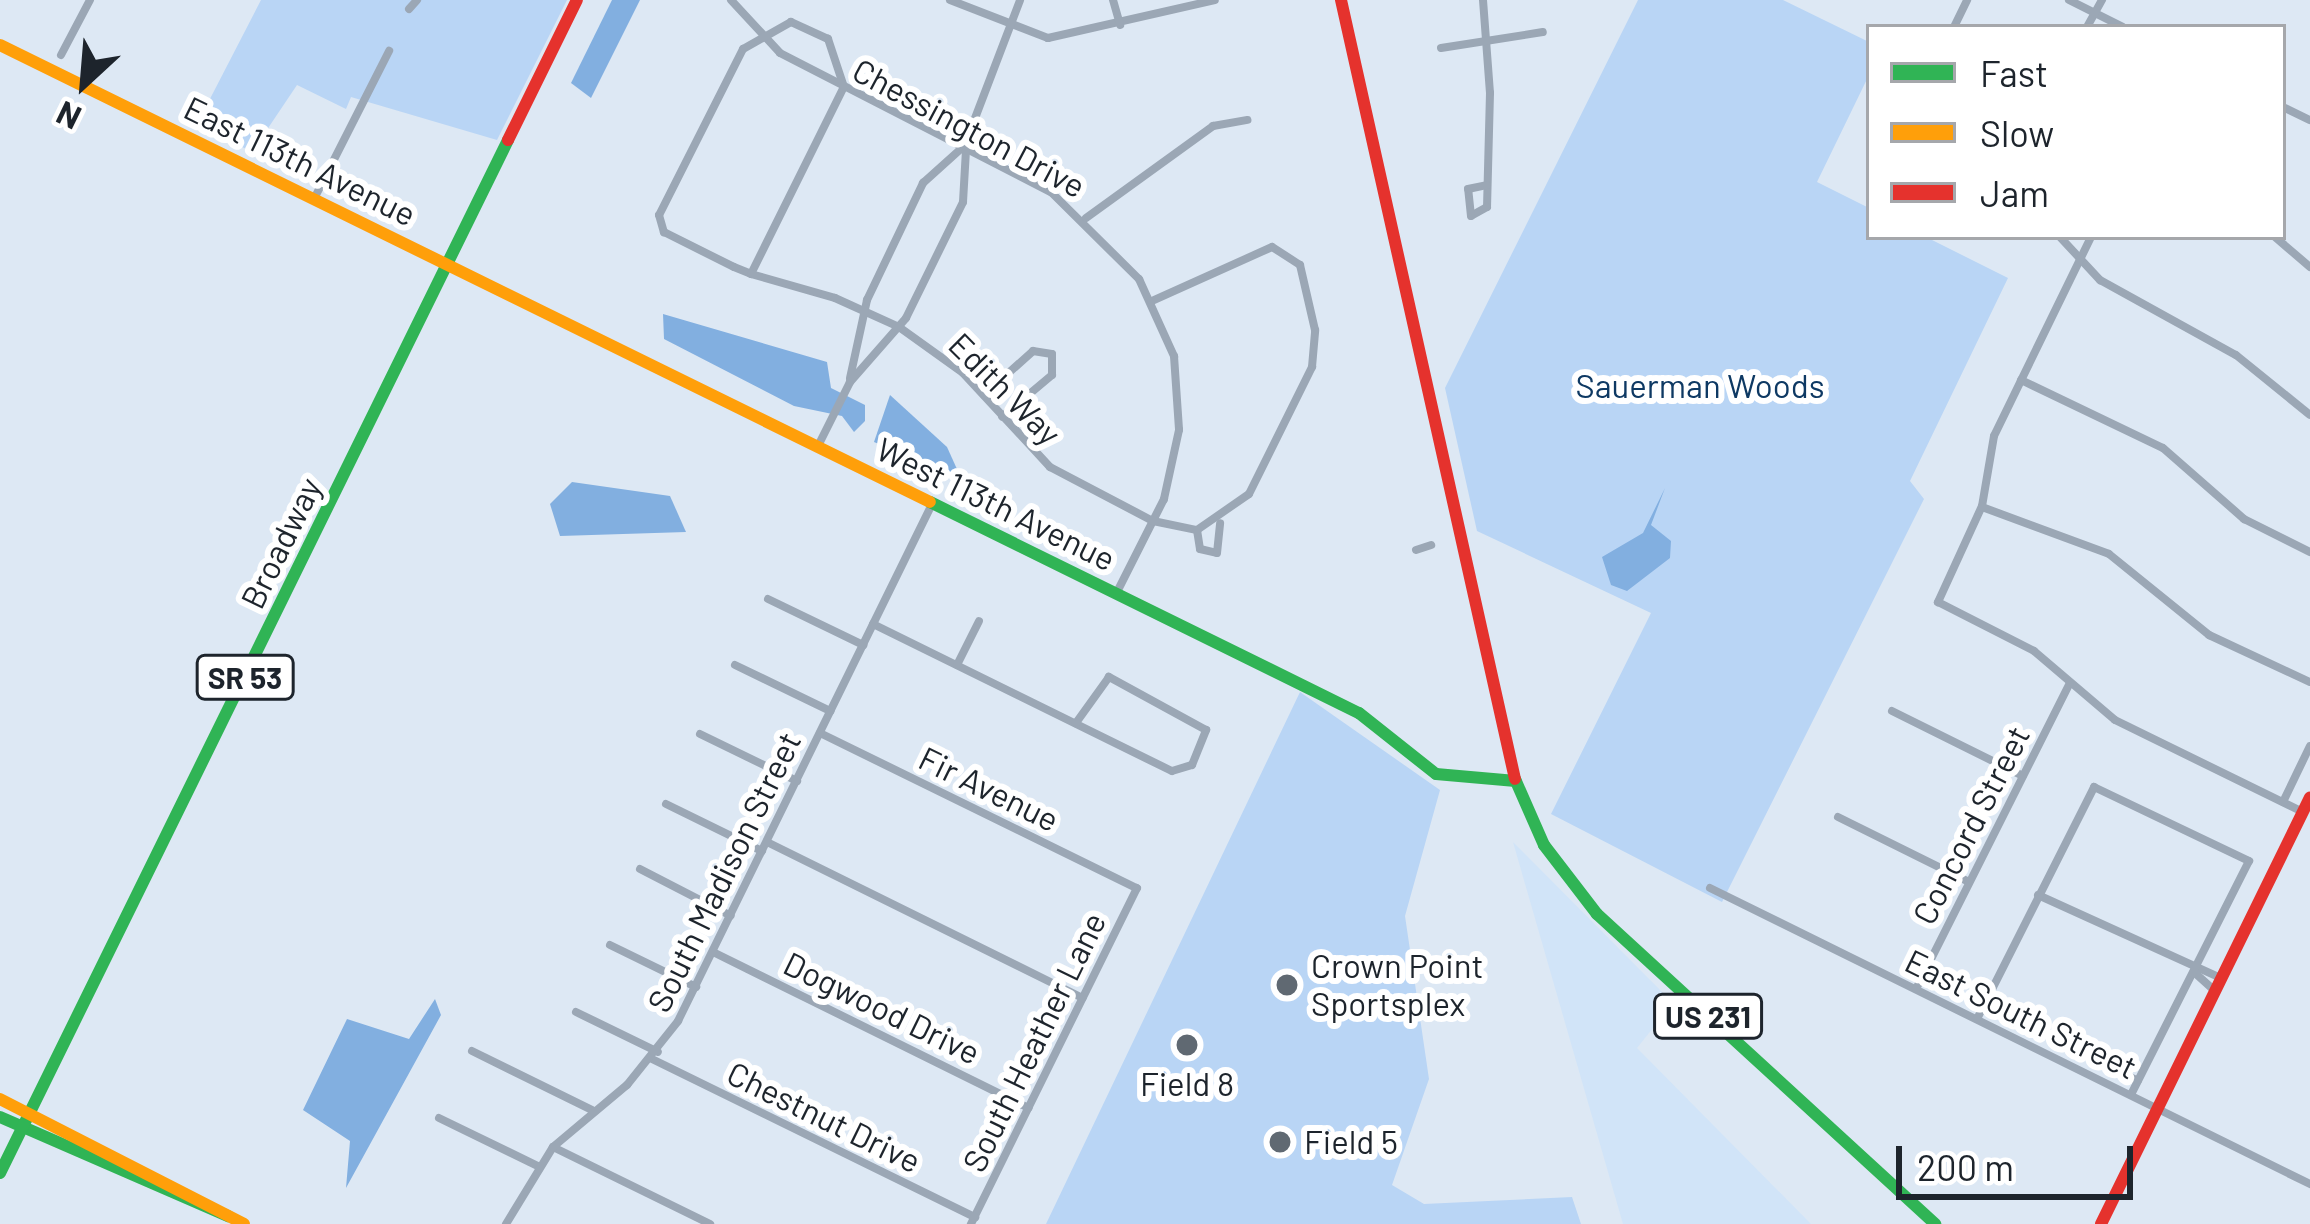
<!DOCTYPE html>
<style>
body{margin:0}
#map{position:relative;width:2310px;height:1224px;overflow:hidden;background:#dde8f4;font-family:Barlow,sans-serif}
div>[style]{position:absolute}
[style*='--x']{left:calc(var(--x)*1px);top:calc(var(--y)*1px);width:calc(var(--w)*1px);rotate:calc(var(--a)*1deg)}
.built>*{inset:0;background:#d1e4f8}
.green>*{inset:0;background:#b9d5f5}
.water>*{inset:0;background:#82afe0}
.street>*{height:8px;margin:-4px;padding:0 4px;transform-origin:4px;border-radius:4px;background:#9ba7b5}
.fast>*{height:12px;margin:-6px;padding:0 6px;transform-origin:6px;border-radius:6px;background:#30b455}
.slow>*{height:12px;margin:-6px;padding:0 6px;transform-origin:6px;border-radius:6px;background:#ff9f0a}
.jam>*{height:12px;margin:-6px;padding:0 6px;transform-origin:6px;border-radius:6px;background:#e5322d}
.dots>*{width:33px;height:33px;translate:-50% -50%;box-sizing:border-box;border:6px solid #fff;border-radius:50%}
span{translate:-50% -50%;white-space:nowrap;text-align:center;line-height:1.15;-webkit-text-stroke:12px #fff;paint-order:stroke}
.shield-label span{padding:3px 9px;background:#fff;border:3px solid;border-radius:9px;-webkit-text-stroke-width:0}
.shield-label{font-size:30px;color:#1d242c;font-weight:700}
.street-label{font-size:33px;color:#1d242c}
.park-label{font-size:33px;color:#0e3963}
.poi-label{font-size:33px;color:#1d242c}
.left{translate:0 -50%;text-align:left}
.legend{position:absolute;left:1866px;top:24px;width:420px;height:216px;box-sizing:border-box;background:#fff;border:3px solid #a5a7ab;margin:0;padding:15px 21px;list-style:none;font-size:36px;color:#1d242c}
.legend li{display:flex;align-items:center;gap:24px;height:60px}
.legend b{width:60px;border:3px solid #a5a7ab}
.north{position:absolute;left:24px;top:24px;width:120px;height:120px;-webkit-text-stroke:9px #fff;paint-order:stroke;rotate:206deg;font-size:33px;font-weight:700;line-height:48px;text-align:center;color:#1d242c}
.north::after{content:'';display:block;margin:auto;width:42px;height:54px;background:#1d242c;clip-path:polygon(50% 0,100% 100%,50% 72%,0 100%)}
.scale{position:absolute;left:1896px;top:1146px;width:237px;height:54px;box-sizing:border-box;border:6px solid #1d242c;border-top:0;padding-left:15px;font-size:36px;line-height:42px;white-space:nowrap;color:#1d242c;-webkit-text-stroke:9px #fff;paint-order:stroke}
</style>
<div id="map">
<div class="built">
<i style="clip-path:polygon(1513px 842px,1673px 1003px,1637px 1048px,1811px 1224px,1623px 1224px)"></i>
</div>
<div class="green">
<i style="clip-path:polygon(261px 0,567px 0,497px 140px,351px 97px,346px 109px,297px 85px,252px 152px,197px 124px)"></i>
<i style="clip-path:polygon(1638px 0,1783px 0,1869px 42px,1869px 75px,1817px 182px,1869px 208px,1869px 237px,1926px 237px,2008px 278px,1910px 481px,1924px 499px,1722px 902px,1551px 814px,1651px 613px,1477px 531px,1445px 388px)"></i>
<i style="clip-path:polygon(1300px 692px,1440px 790px,1405px 916px,1429px 1079px,1392px 1185px,1424px 1204px,1572px 1197px,1581px 1224px,1046px 1224px)"></i>
</div>
<div class="water">
<i style="clip-path:polygon(612px 0,640px 0,591px 98px,571px 83px)"></i>
<i style="clip-path:polygon(663px 314px,827px 362px,831px 388px,865px 405px,865px 421px,854px 432px,842px 416px,794px 406px,664px 339px)"></i>
<i style="clip-path:polygon(890px 395px,947px 447px,961px 478px,874px 442px)"></i>
<i style="clip-path:polygon(572px 482px,670px 496px,686px 532px,560px 536px,550px 504px)"></i>
<i style="clip-path:polygon(1665px 488px,1651px 525px,1671px 541px,1670px 558px,1627px 591px,1611px 585px,1602px 557px,1643px 533px)"></i>
<i style="clip-path:polygon(435px 999px,441px 1015px,346px 1188px,350px 1141px,303px 1110px,347px 1019px,409px 1039px)"></i>
</div>
<div class="street">
<i style="--x:731;--y:0;--w:72;--a:47.2"></i>
<i style="--x:780;--y:53;--w:305;--a:27.2"></i>
<i style="--x:1051;--y:192;--w:124;--a:44.7"></i>
<i style="--x:1139;--y:279;--w:85;--a:65.6"></i>
<i style="--x:1174;--y:356;--w:74;--a:86.1"></i>
<i style="--x:1179;--y:430;--w:71;--a:102.3"></i>
<i style="--x:1164;--y:499;--w:106;--a:116.8"></i>
<i style="--x:950;--y:0;--w:105;--a:21.2"></i>
<i style="--x:1048;--y:38;--w:171;--a:-12.8"></i>
<i style="--x:1113;--y:0;--w:26;--a:74"></i>
<i style="--x:1483;--y:0;--w:93;--a:85.7"></i>
<i style="--x:1490;--y:93;--w:114;--a:91.5"></i>
<i style="--x:1487;--y:207;--w:18;--a:151"></i>
<i style="--x:1471;--y:216;--w:27;--a:-96"></i>
<i style="--x:1468;--y:189;--w:19;--a:-12"></i>
<i style="--x:2069;--y:0;--w:60;--a:26.6"></i>
<i style="--x:409;--y:9;--w:12;--a:-48"></i>
<i style="--x:1954;--y:27;--w:30;--a:-64"></i>
<i style="--x:2087;--y:27;--w:31;--a:-61"></i>
<i style="--x:1441;--y:48;--w:103;--a:-8.9"></i>
<i style="--x:61;--y:55;--w:62;--a:-62.2"></i>
<i style="--x:2283;--y:107;--w:30;--a:26"></i>
<i style="--x:964;--y:147;--w:157;--a:-69.1"></i>
<i style="--x:315;--y:197;--w:164;--a:-63.1"></i>
<i style="--x:1086;--y:218;--w:157;--a:-35.9"></i>
<i style="--x:1213;--y:126;--w:35;--a:-10"></i>
<i style="--x:2060;--y:237;--w:59;--a:47.1"></i>
<i style="--x:2100;--y:280;--w:155;--a:28.9"></i>
<i style="--x:2236;--y:355;--w:95;--a:39"></i>
<i style="--x:2091;--y:237;--w:221;--a:116"></i>
<i style="--x:1994;--y:436;--w:71;--a:99.7"></i>
<i style="--x:1982;--y:506;--w:106;--a:114.6"></i>
<i style="--x:1938;--y:602;--w:108;--a:27"></i>
<i style="--x:2034;--y:651;--w:106;--a:40.4"></i>
<i style="--x:2115;--y:720;--w:209;--a:26.1"></i>
<i style="--x:2275;--y:237;--w:46;--a:40.6"></i>
<i style="--x:751;--y:274;--w:209;--a:-63.6"></i>
<i style="--x:844;--y:87;--w:51;--a:-108.4"></i>
<i style="--x:828;--y:39;--w:41;--a:-155.3"></i>
<i style="--x:791;--y:22;--w:55;--a:150.6"></i>
<i style="--x:743;--y:49;--w:186;--a:116.8"></i>
<i style="--x:659;--y:215;--w:18;--a:74"></i>
<i style="--x:664;--y:232;--w:78;--a:26.6"></i>
<i style="--x:734;--y:267;--w:18;--a:22"></i>
<i style="--x:751;--y:274;--w:87;--a:15.9"></i>
<i style="--x:835;--y:298;--w:70;--a:24.4"></i>
<i style="--x:899;--y:327;--w:79;--a:35.7"></i>
<i style="--x:963;--y:373;--w:128;--a:47.2"></i>
<i style="--x:1050;--y:467;--w:116;--a:27.7"></i>
<i style="--x:1153;--y:521;--w:45;--a:11.6"></i>
<i style="--x:1197;--y:530;--w:63;--a:-34.7"></i>
<i style="--x:1249;--y:494;--w:142;--a:-63.6"></i>
<i style="--x:1312;--y:367;--w:37;--a:-85"></i>
<i style="--x:1315;--y:330;--w:67;--a:-103"></i>
<i style="--x:1300;--y:265;--w:33;--a:-147"></i>
<i style="--x:1272;--y:247;--w:132;--a:155.8"></i>
<i style="--x:850;--y:378;--w:80;--a:-77.7"></i>
<i style="--x:867;--y:300;--w:130;--a:-64.4"></i>
<i style="--x:923;--y:183;--w:54;--a:-42"></i>
<i style="--x:2021;--y:380;--w:157;--a:25.6"></i>
<i style="--x:2163;--y:448;--w:108;--a:41.2"></i>
<i style="--x:2244;--y:519;--w:74;--a:26.6"></i>
<i style="--x:984;--y:395;--w:66;--a:-41.9"></i>
<i style="--x:1033;--y:351;--w:19;--a:9"></i>
<i style="--x:1052;--y:354;--w:21;--a:90"></i>
<i style="--x:1052;--y:375;--w:65;--a:140"></i>
<i style="--x:818;--y:446;--w:72;--a:-63.4"></i>
<i style="--x:850;--y:382;--w:85;--a:-48.8"></i>
<i style="--x:906;--y:318;--w:129;--a:-63.8"></i>
<i style="--x:963;--y:202;--w:52;--a:-86.7"></i>
<i style="--x:1982;--y:507;--w:135;--a:20.3"></i>
<i style="--x:2109;--y:554;--w:129;--a:39"></i>
<i style="--x:2209;--y:635;--w:111;--a:25"></i>
<i style="--x:1197;--y:530;--w:19;--a:81"></i>
<i style="--x:1200;--y:549;--w:17;--a:13"></i>
<i style="--x:1217;--y:553;--w:30;--a:-84"></i>
<i style="--x:1416;--y:550;--w:16;--a:-18"></i>
<i style="--x:768;--y:599;--w:106;--a:25.8"></i>
<i style="--x:873;--y:624;--w:333;--a:26.2"></i>
<i style="--x:1172;--y:771;--w:21;--a:-17"></i>
<i style="--x:1192;--y:765;--w:38;--a:-68"></i>
<i style="--x:1206;--y:730;--w:111;--a:-151.3"></i>
<i style="--x:1109;--y:677;--w:57;--a:125.7"></i>
<i style="--x:735;--y:665;--w:106;--a:25.8"></i>
<i style="--x:957;--y:665;--w:49;--a:-63.4"></i>
<i style="--x:1892;--y:711;--w:146;--a:26.4"></i>
<i style="--x:820;--y:733;--w:353;--a:26.1"></i>
<i style="--x:1137;--y:888;--w:375;--a:116.3"></i>
<i style="--x:700;--y:734;--w:108;--a:25.9"></i>
<i style="--x:2283;--y:802;--w:62;--a:-64.3"></i>
<i style="--x:666;--y:804;--w:107;--a:26.1"></i>
<i style="--x:1838;--y:817;--w:146;--a:26.4"></i>
<i style="--x:767;--y:842;--w:352;--a:26.3"></i>
<i style="--x:640;--y:869;--w:102;--a:27.3"></i>
<i style="--x:1710;--y:888;--w:669;--a:26.26"></i>
<i style="--x:2038;--y:895;--w:201;--a:24.4"></i>
<i style="--x:610;--y:945;--w:96;--a:26"></i>
<i style="--x:713;--y:952;--w:352;--a:26.3"></i>
<i style="--x:2195;--y:973;--w:28;--a:42"></i>
<i style="--x:1916;--y:989;--w:343;--a:-63.3"></i>
<i style="--x:1985;--y:1004;--w:171;--a:26.7"></i>
<i style="--x:576;--y:1012;--w:91;--a:26"></i>
<i style="--x:1977;--y:1019;--w:260;--a:-63.2"></i>
<i style="--x:2094;--y:787;--w:172;--a:25.5"></i>
<i style="--x:2249;--y:861;--w:262;--a:116.8"></i>
<i style="--x:472;--y:1051;--w:134;--a:26.2"></i>
<i style="--x:652;--y:1059;--w:360;--a:26.1"></i>
<i style="--x:439;--y:1118;--w:110;--a:25.9"></i>
<i style="--x:553;--y:1147;--w:175;--a:26.1"></i>
<i style="--x:506;--y:1224;--w:90;--a:-58.6"></i>
<i style="--x:553;--y:1147;--w:97;--a:-40"></i>
<i style="--x:627;--y:1085;--w:82;--a:-51.4"></i>
<i style="--x:678;--y:1021;--w:578;--a:-63.83"></i>
</div>
<div class="fast">
<i style="--x:930;--y:502;--w:478;--a:26.2"></i>
<i style="--x:1359;--y:713;--w:98;--a:38.4"></i>
<i style="--x:1436;--y:774;--w:80;--a:5"></i>
<i style="--x:1515;--y:779;--w:72;--a:66.3"></i>
<i style="--x:1544;--y:845;--w:87;--a:52.5"></i>
<i style="--x:1597;--y:914;--w:459;--a:42.5"></i>
<i style="--x:0;--y:1117;--w:249;--a:23.5"></i>
<i style="--x:0;--y:1173;--w:1151;--a:-63.81"></i>
</div>
<div class="slow">
<i style="--x:0;--y:45;--w:1036;--a:26.17"></i>
<i style="--x:0;--y:1099;--w:274;--a:27.1"></i>
</div>
<div class="jam">
<i style="--x:1341;--y:0;--w:798;--a:77.41"></i>
<i style="--x:508;--y:140;--w:156;--a:-63.8"></i>
<i style="--x:2101;--y:1224;--w:475;--a:-63.9"></i>
</div>
<div class="dots">
<i style="left:1287px;top:985px;background:#606972"></i>
<i style="left:1187px;top:1045px;background:#606972"></i>
<i style="left:1280px;top:1142px;background:#606972"></i>
</div>
<div class="shield-label">
<span style="left:245px;top:677px">SR 53</span>
<span style="left:1708px;top:1016px">US 231</span>
</div>
<div class="street-label">
<span style="left:969px;top:128px;rotate:28deg">Chessington Drive</span>
<span style="left:300px;top:161px;rotate:26deg">East 113th Avenue</span>
<span style="left:1005px;top:389px;rotate:45deg">Edith Way</span>
<span style="left:996px;top:504px;rotate:26deg">West 113th Avenue</span>
<span style="left:281px;top:543px;rotate:-64deg">Broadway</span>
<span style="left:989px;top:789px;rotate:26deg">Fir Avenue</span>
<span style="left:1971px;top:825px;rotate:-63deg">Concord Street</span>
<span style="left:724px;top:872px;rotate:-64deg">South Madison Street</span>
<span style="left:882px;top:1008px;rotate:26deg">Dogwood Drive</span>
<span style="left:2021px;top:1014px;rotate:26deg">East South Street</span>
<span style="left:1034px;top:1042px;rotate:-64deg">South Heather Lane</span>
<span style="left:824px;top:1117px;rotate:26deg">Chestnut Drive</span>
</div>
<div class="park-label">
<span style="left:1700px;top:386px">Sauerman Woods</span>
</div>
<div class="poi-label">
<span class="left" style="left:1311px;top:985px">Crown Point<br>Sportsplex</span>
<span style="left:1187px;top:1084px">Field 8</span>
<span class="left" style="left:1304px;top:1142px">Field 5</span>
</div>
<ul class="legend">
<li><b style="height:15px;background:#30b455"></b>Fast</li>
<li><b style="height:15px;background:#ff9f0a"></b>Slow</li>
<li><b style="height:15px;background:#e5322d"></b>Jam</li>
</ul>
<div class="north">N</div>
<div class="scale">200 m</div>
</div>
